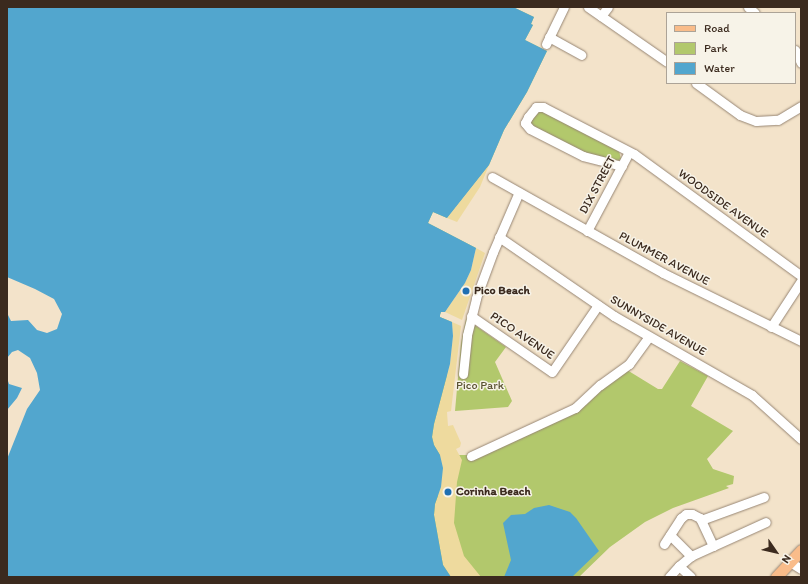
<!DOCTYPE html>
<style>
body{margin:0}
#map{position:relative;width:808px;height:584px;overflow:hidden;background:#f3e3ca;font-family:Itim,sans-serif}
div>[style]{position:absolute}
[style*='--x']{left:calc(var(--x)*1px);top:calc(var(--y)*1px);width:calc(var(--w)*1px);rotate:calc(var(--a)*1deg)}
.green>*{inset:0;background:#b2c86c}
.sand>*{inset:0;background:#eeda9e}
.water>*{inset:0;background:#52a6ce}
.roads{filter:drop-shadow(0 0 1px #978674) drop-shadow(0 0 1px #978674)}
.minor>*{height:9px;margin:-4.5px;padding:0 4.5px;transform-origin:4.5px;border-radius:4.5px;background:#fff}
.major>*{height:11px;margin:-5.5px;padding:0 5.5px;transform-origin:5.5px;border-radius:5.5px;background:#f9bc8a}
.dots>*{width:11px;height:11px;translate:-50% -50%;box-sizing:border-box;border:2px solid #f7f3e8;border-radius:50%}
span{translate:-50% -50%;white-space:nowrap;text-align:center;line-height:1.15;-webkit-text-stroke:3px #f7f3e8;paint-order:stroke}
.street-label{font-size:12px;color:#3b2a1e}
.poi-label{font-size:12px;color:#3b2a1e;font-weight:700}
.left{translate:0 -50%;text-align:left}
.park-label{font-size:12px;color:#595232}
.frame{position:absolute;inset:0;border:8px solid #3b2a1e;pointer-events:none}
.legend{position:absolute;left:666px;top:12px;width:130px;height:72px;box-sizing:border-box;background:#f7f3e8;border:1px solid #aca397;margin:0;padding:5px 7px;list-style:none;font-size:12px;color:#3b2a1e}
.legend li{display:flex;align-items:center;gap:8px;height:20px}
.legend b{width:20px;border:1px solid #aca397}
.north{position:absolute;left:756px;top:532px;width:40px;height:40px;-webkit-text-stroke:3px #f7f3e8;paint-order:stroke;rotate:124deg;font-size:11px;font-weight:700;line-height:16px;text-align:center;color:#3b2a1e}
.north::after{content:'';display:block;margin:auto;width:14px;height:18px;background:#3b2a1e;clip-path:polygon(50% 0,100% 100%,50% 72%,0 100%)}
</style>
<div id="map">
<div class="green">
<i style="clip-path:polygon(513px 7px,534px 17px,531px 24px,533px 25px,525px 40px,547px 51px,527px 92px,504px 130px,489px 165px,447px 218px,433px 212px,428px 223px,476px 248px,445px 312px,441px 312px,440px 315px,440px 317px,452px 322px,440px 455px,467px 455px,535px 430px,627px 370px,658px 389px,662px 389px,680px 361px,708px 376px,691px 406px,733px 431px,707px 459px,713px 469px,734px 476px,733px 484px,726px 486px,729px 488px,673px 508px,645px 522px,610px 547px,579px 577px,414px 577px,423px 160px)"></i>
<i style="clip-path:polygon(542px 111px,619px 151px,621px 159px,617px 161px,592px 156px,531px 126px,530px 121px,536px 112px)"></i>
<i style="clip-path:polygon(466px 319px,506px 347px,495px 362px,512px 401px,508px 407px,455px 411px,461px 343px)"></i>
</div>
<div class="sand">
<i style="clip-path:polygon(489px 165px,480px 187px,457px 222px,447px 218px)"></i>
<i style="clip-path:polygon(476px 248px,485px 253px,462px 320px,460px 319px,445px 312px,465px 283px,471px 270px)"></i>
<i style="clip-path:polygon(452px 322px,461px 326px,451px 411px,447px 412px,448px 426px,453px 425px,461px 443px,460px 447px,456px 449px,462px 460px,457px 482px,454px 523px,464px 556px,481px 577px,451px 577px,443px 565px,434px 515px,435px 504px,438px 496px,440px 455px,434px 445px,432px 437px,434px 424px,450px 364px,453px 336px)"></i>
</div>
<div class="water">
<i style="clip-path:polygon(7px 7px,513px 7px,534px 17px,531px 24px,533px 25px,525px 40px,547px 51px,527px 92px,504px 130px,489px 165px,447px 218px,433px 212px,428px 223px,476px 248px,471px 270px,465px 283px,445px 312px,441px 312px,440px 315px,440px 317px,452px 322px,453px 336px,450px 364px,434px 424px,432px 437px,434px 445px,440px 455px,443px 468px,441px 487px,435px 504px,434px 515px,443px 565px,451px 577px,7px 577px,7px 459px,27px 409px,40px 390px,37px 373px,30px 358px,18px 350px,12px 352px,7px 358px,7px 313px,11px 321px,28px 320px,37px 330px,47px 333px,57px 329px,62px 314px,54px 299px,35px 289px,7px 277px)"></i>
<i style="clip-path:polygon(7px 378px,9px 384px,22px 388px,17px 398px,7px 410px)"></i>
<i style="clip-path:polygon(549px 505px,570px 512px,576px 518px,599px 551px,572px 577px,504px 577px,511px 560px,503px 523px,511px 515px,525px 514px,534px 508px)"></i>
</div>
<div class="roads">
<div class="minor">
<i style="--x:588;--y:7;--w:96;--a:34.8"></i>
<i style="--x:748;--y:7;--w:9;--a:41"></i>
<i style="--x:601;--y:16;--w:11;--a:-52"></i>
<i style="--x:549;--y:37;--w:37;--a:29"></i>
<i style="--x:546;--y:44;--w:41;--a:-64.1"></i>
<i style="--x:795;--y:50;--w:14;--a:65"></i>
<i style="--x:696;--y:83;--w:54;--a:36"></i>
<i style="--x:740;--y:115;--w:17;--a:21"></i>
<i style="--x:756;--y:121;--w:22;--a:-3"></i>
<i style="--x:778;--y:120;--w:27;--a:-31"></i>
<i style="--x:622;--y:166;--w:40;--a:-165.6"></i>
<i style="--x:583;--y:156;--w:59;--a:-153"></i>
<i style="--x:530;--y:129;--w:8;--a:-130"></i>
<i style="--x:525;--y:123;--w:7;--a:-63"></i>
<i style="--x:528;--y:117;--w:13;--a:-51"></i>
<i style="--x:536;--y:107;--w:7;--a:0"></i>
<i style="--x:543;--y:107;--w:102;--a:27.3"></i>
<i style="--x:634;--y:154;--w:207;--a:36.1"></i>
<i style="--x:492;--y:177;--w:196;--a:29.3"></i>
<i style="--x:663;--y:273;--w:154;--a:26.2"></i>
<i style="--x:587;--y:231;--w:89;--a:-62"></i>
<i style="--x:499;--y:237;--w:140;--a:34.5"></i>
<i style="--x:614;--y:316;--w:159;--a:29.8"></i>
<i style="--x:752;--y:395;--w:66;--a:41.9"></i>
<i style="--x:471;--y:316;--w:98;--a:34.7"></i>
<i style="--x:552;--y:372;--w:81;--a:-55.5"></i>
<i style="--x:771;--y:327;--w:55;--a:-56.9"></i>
<i style="--x:463;--y:374;--w:39;--a:-84"></i>
<i style="--x:467;--y:335;--w:38;--a:-76"></i>
<i style="--x:476;--y:298;--w:49;--a:-69.7"></i>
<i style="--x:493;--y:252;--w:65;--a:-66.6"></i>
<i style="--x:471;--y:456;--w:115;--a:-24.8"></i>
<i style="--x:575;--y:408;--w:34;--a:-43"></i>
<i style="--x:600;--y:385;--w:36;--a:-36"></i>
<i style="--x:629;--y:364;--w:34;--a:-54"></i>
<i style="--x:701;--y:520;--w:67;--a:-20.1"></i>
<i style="--x:670;--y:535;--w:30;--a:45"></i>
<i style="--x:664;--y:544;--w:31;--a:-57"></i>
<i style="--x:681;--y:518;--w:6;--a:-39"></i>
<i style="--x:686;--y:514;--w:6;--a:0"></i>
<i style="--x:692;--y:514;--w:9;--a:27"></i>
<i style="--x:700;--y:518;--w:31;--a:65"></i>
<i style="--x:790;--y:562;--w:13;--a:32"></i>
<i style="--x:679;--y:566;--w:16;--a:-40"></i>
<i style="--x:691;--y:556;--w:82;--a:-24.4"></i>
<i style="--x:669;--y:577;--w:15;--a:-48"></i>
<i style="--x:679;--y:566;--w:16;--a:43"></i>
</div>
<div class="major">
<i style="--x:776;--y:577;--w:37;--a:-47"></i>
</div>
</div>
<div class="dots">
<i style="left:466px;top:291px;background:#1f6fb2"></i>
<i style="left:448px;top:492px;background:#1f6fb2"></i>
</div>
<div class="street-label">
<span style="left:598px;top:185px;rotate:-62deg">DIX STREET</span>
<span style="left:723px;top:204px;rotate:36deg">WOODSIDE AVENUE</span>
<span style="left:664px;top:259px;rotate:28deg">PLUMMER AVENUE</span>
<span style="left:658px;top:326px;rotate:30deg">SUNNYSIDE AVENUE</span>
<span style="left:522px;top:336px;rotate:34deg">PICO AVENUE</span>
</div>
<div class="poi-label">
<span class="left" style="left:474px;top:291px">Pico Beach</span>
<span class="left" style="left:456px;top:492px">Corinha Beach</span>
</div>
<div class="park-label">
<span style="left:480px;top:386px">Pico Park</span>
</div>
<div class="frame"></div>
<ul class="legend">
<li><b style="height:5px;background:#f9bc8a"></b>Road</li>
<li><b style="height:11px;background:#b2c86c"></b>Park</li>
<li><b style="height:11px;background:#52a6ce"></b>Water</li>
</ul>
<div class="north">N</div>
</div>
